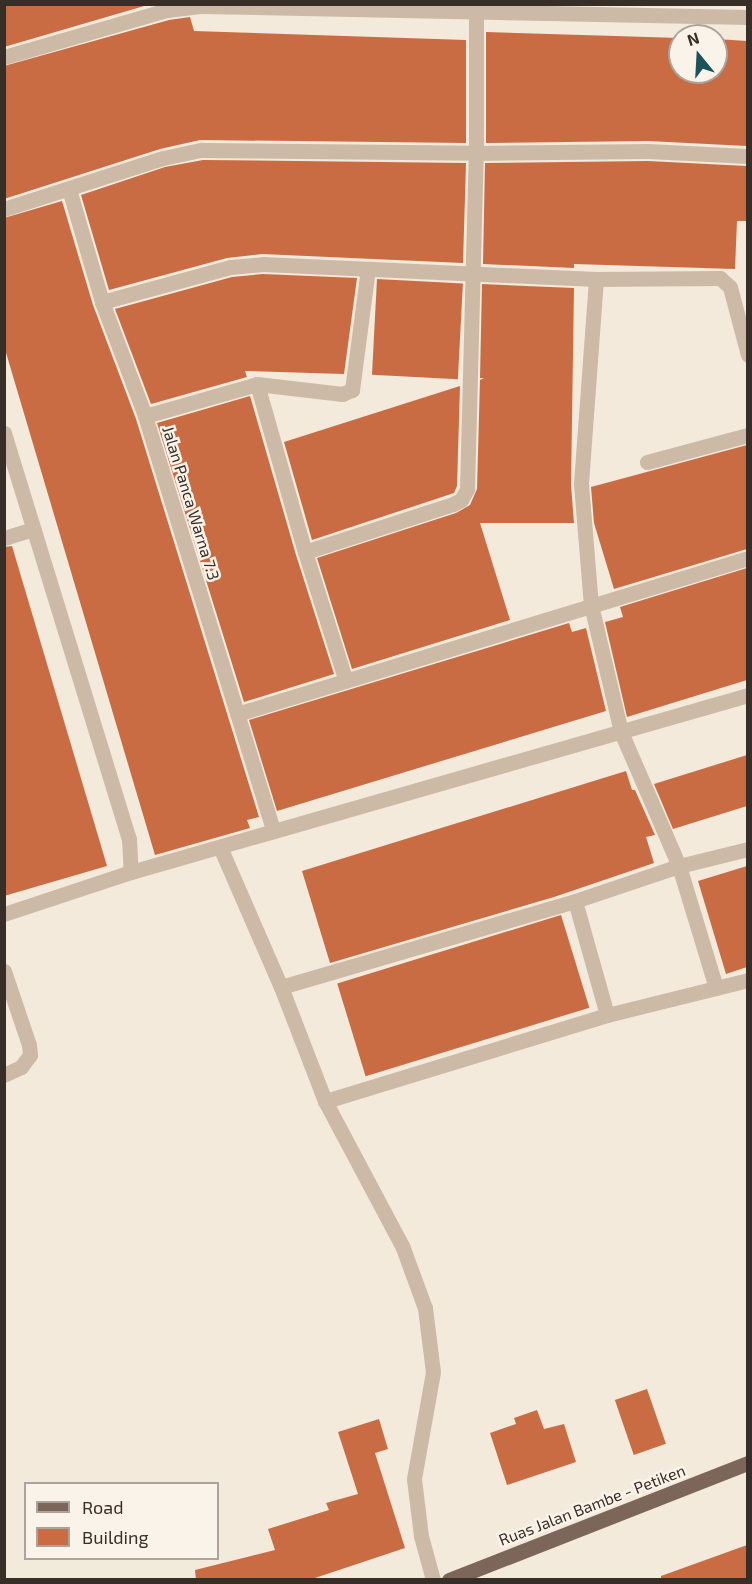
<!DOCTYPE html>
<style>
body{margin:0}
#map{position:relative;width:752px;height:1584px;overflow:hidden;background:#f3eadc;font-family:"Exo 2",sans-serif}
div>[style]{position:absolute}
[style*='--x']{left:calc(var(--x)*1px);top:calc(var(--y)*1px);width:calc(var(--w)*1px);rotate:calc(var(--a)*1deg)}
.building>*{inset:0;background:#ca6c43;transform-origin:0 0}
.minor>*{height:15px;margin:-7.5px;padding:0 7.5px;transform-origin:7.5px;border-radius:7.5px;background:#ccbaa7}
.major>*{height:15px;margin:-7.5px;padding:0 7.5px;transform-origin:7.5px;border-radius:7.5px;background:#7b6659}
span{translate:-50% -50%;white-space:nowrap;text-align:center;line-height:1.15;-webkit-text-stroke:5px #faf3e9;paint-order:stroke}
.street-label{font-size:16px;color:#382e28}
.frame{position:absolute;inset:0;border:6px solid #382e28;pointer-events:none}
.legend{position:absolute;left:24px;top:1482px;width:195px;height:78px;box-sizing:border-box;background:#faf3e9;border:2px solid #aca49c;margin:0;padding:8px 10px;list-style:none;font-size:18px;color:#382e28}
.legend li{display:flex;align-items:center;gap:12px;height:30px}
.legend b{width:30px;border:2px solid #aca49c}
.north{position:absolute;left:668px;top:24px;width:60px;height:60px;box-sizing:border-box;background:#faf3e9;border:2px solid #aca49c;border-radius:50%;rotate:342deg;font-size:16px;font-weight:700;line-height:24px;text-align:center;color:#382e28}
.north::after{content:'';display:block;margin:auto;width:21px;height:27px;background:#1c535b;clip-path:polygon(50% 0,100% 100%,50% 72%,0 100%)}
</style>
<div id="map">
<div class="building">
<i style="clip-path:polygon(4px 4px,151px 4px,4px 47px)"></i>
<i style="clip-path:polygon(190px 17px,194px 31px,466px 40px,466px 143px,200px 140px,160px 149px,4px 199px,4px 66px,169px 20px)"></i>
<i style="clip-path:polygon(486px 32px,680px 38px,680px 72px,716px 72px,716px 39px,747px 41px,747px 146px,648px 141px,486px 143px)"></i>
<i style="clip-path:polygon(203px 160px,466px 163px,463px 263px,262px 254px,227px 258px,109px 290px,81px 195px,165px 167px)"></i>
<i style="clip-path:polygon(648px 161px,747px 166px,747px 221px,737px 221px,735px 269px,574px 264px,574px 268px,483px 264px,485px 163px)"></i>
<i style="clip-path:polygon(62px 201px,93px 305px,136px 419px,259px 817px,247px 820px,250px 828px,155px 855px,4px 346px,4px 218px)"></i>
<i style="clip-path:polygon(263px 274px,357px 278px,344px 374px,245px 371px,247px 377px,151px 404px,115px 309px,232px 277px)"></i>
<i style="left:377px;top:279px;width:86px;height:96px;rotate:3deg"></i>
<i style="clip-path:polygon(482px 284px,574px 288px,571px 485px,574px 523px,480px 523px,510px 620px,352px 669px,317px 558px,456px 513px,470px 505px,477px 489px,480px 380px,484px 378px,480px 378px)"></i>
<i style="clip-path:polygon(460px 386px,457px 486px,454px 493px,312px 540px,284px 442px)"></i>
<i style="clip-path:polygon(250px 396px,296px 555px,334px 674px,244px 702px,157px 423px)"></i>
<i style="clip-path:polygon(747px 445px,747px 549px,614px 589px,594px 523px,591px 487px)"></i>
<i style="clip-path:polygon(12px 546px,107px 866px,4px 896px,4px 547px)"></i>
<i style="clip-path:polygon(747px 568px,747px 680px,627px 717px,605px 622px,623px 617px,620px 607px)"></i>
<i style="clip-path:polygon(569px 623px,572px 632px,586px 628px,606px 711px,277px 811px,249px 720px)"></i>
<i style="clip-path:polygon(747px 755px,747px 806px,673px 829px,654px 784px)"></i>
<i style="clip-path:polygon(626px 771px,632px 790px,635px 790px,655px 835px,646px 837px,654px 863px,554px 897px,330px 963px,302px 871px)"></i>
<i style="clip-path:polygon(747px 866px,747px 967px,726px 974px,698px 881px)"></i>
<i style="left:561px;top:915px;width:97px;height:234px;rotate:73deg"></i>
<i style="left:647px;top:1389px;width:58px;height:34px;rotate:71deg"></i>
<i style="clip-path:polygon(537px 1410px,544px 1429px,564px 1424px,576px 1462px,507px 1485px,490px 1433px,516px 1424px,514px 1418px)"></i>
<i style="clip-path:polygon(379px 1419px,388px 1449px,375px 1453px,405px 1548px,309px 1580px,196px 1580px,195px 1570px,275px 1550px,268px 1529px,329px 1510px,326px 1503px,358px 1494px,338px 1432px)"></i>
<i style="clip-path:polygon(747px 1545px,747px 1580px,661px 1580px,661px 1576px)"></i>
</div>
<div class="minor">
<i style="--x:4;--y:57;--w:170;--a:-16.1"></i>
<i style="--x:167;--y:10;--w:33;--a:-7"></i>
<i style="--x:200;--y:6;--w:548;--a:1.15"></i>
<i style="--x:69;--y:189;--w:118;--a:73.7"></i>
<i style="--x:102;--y:302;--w:122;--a:69.3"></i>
<i style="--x:145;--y:416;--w:433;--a:72.8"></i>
<i style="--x:4;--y:209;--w:167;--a:-17.8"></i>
<i style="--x:163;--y:158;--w:40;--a:-12"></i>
<i style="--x:202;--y:150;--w:274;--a:0.6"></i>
<i style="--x:476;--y:153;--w:172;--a:-0.7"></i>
<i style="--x:648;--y:151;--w:100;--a:2.9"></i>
<i style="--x:596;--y:279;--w:124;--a:-0.5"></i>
<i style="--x:720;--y:278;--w:13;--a:42"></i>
<i style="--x:730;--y:287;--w:70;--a:75.2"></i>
<i style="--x:102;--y:302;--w:133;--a:-15.3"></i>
<i style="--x:230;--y:267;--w:33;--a:-5"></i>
<i style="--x:263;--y:264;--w:333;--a:2.6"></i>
<i style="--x:596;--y:279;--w:206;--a:94.2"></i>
<i style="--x:581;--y:484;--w:121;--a:85.3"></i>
<i style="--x:591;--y:605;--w:130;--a:76.7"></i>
<i style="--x:621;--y:732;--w:146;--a:66.6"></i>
<i style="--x:679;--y:866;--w:127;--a:73.1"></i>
<i style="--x:716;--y:988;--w:112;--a:166.1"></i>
<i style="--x:607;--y:1015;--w:295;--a:163"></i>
<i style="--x:257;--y:384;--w:175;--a:74.1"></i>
<i style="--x:305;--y:552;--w:135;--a:72.4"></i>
<i style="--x:145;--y:416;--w:116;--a:-15.9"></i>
<i style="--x:257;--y:384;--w:86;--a:6.7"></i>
<i style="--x:342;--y:394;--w:11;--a:-22"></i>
<i style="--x:352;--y:390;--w:122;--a:-82.5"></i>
<i style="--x:4;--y:433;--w:425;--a:72.9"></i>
<i style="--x:129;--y:839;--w:33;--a:87"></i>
<i style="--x:647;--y:462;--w:105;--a:-15"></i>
<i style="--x:4;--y:538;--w:31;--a:-17"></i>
<i style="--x:305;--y:552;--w:156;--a:-18"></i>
<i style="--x:453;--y:504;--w:9;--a:-27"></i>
<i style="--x:461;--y:500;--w:13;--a:-61"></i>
<i style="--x:467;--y:489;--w:336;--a:-88.5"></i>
<i style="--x:476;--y:153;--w:149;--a:-90"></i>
<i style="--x:237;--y:714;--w:534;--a:-16.98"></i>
<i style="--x:220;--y:847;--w:153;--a:66.5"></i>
<i style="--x:281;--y:987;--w:122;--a:68.9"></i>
<i style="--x:325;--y:1101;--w:166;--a:62"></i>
<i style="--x:403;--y:1248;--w:64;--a:69.9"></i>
<i style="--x:425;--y:1308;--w:64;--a:82.9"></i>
<i style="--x:433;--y:1372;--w:109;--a:100.1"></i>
<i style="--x:414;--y:1479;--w:57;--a:83"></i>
<i style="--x:421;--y:1536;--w:46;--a:74.7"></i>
<i style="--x:575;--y:901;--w:118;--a:74.3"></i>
<i style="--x:4;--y:914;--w:134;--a:-18.3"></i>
<i style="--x:131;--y:872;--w:642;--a:-16.01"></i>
<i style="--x:4;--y:971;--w:78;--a:71.3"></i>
<i style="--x:29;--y:1045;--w:10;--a:84"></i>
<i style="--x:30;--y:1055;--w:15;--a:127"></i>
<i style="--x:21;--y:1067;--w:19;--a:155"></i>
<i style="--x:281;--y:987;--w:306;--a:-16.3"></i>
<i style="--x:575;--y:901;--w:110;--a:-18.6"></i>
<i style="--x:679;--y:866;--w:71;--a:-13.8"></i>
<i style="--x:716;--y:988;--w:33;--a:-14"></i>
</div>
<div class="major">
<i style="--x:449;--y:1580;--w:321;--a:-21.4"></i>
</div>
<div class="street-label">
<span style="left:191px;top:503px;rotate:73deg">Jalan Panca Warna 7.3</span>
<span style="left:592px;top:1505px;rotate:-21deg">Ruas Jalan Bambe - Petiken</span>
</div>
<div class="frame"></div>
<ul class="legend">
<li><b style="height:8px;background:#7b6659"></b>Road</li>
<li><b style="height:16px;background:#ca6c43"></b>Building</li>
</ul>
<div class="north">N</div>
</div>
